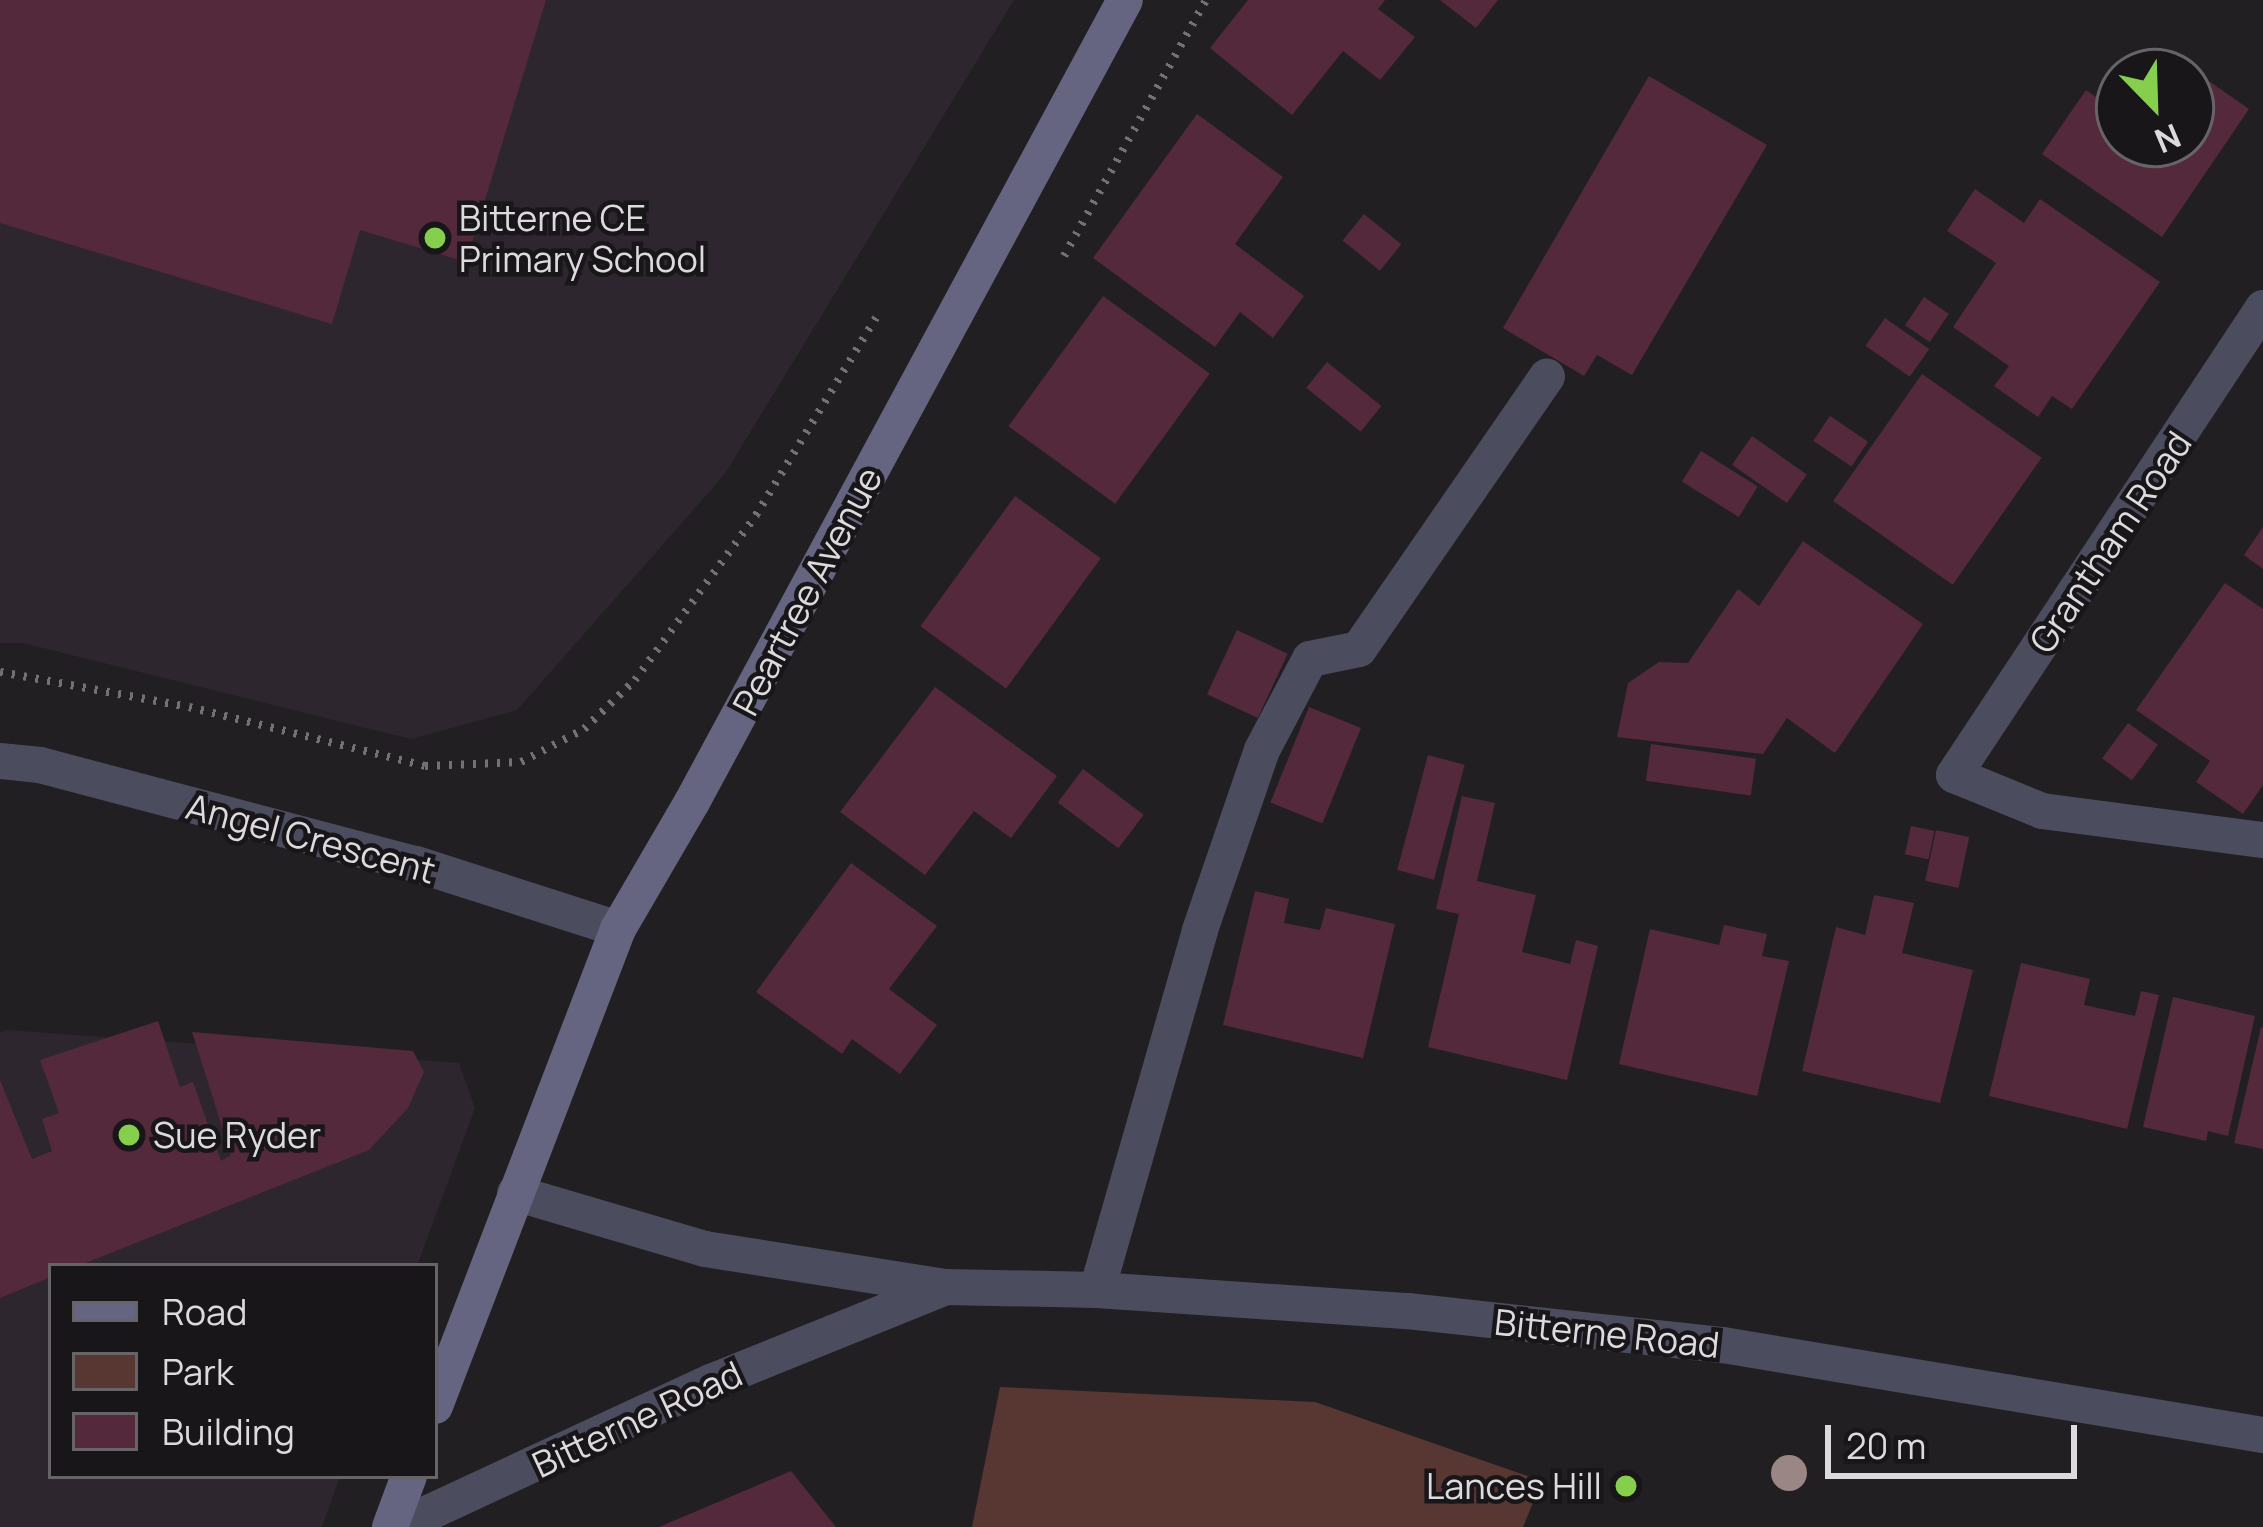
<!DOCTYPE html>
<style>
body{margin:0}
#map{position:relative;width:2263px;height:1527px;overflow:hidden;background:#221f22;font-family:Manrope,sans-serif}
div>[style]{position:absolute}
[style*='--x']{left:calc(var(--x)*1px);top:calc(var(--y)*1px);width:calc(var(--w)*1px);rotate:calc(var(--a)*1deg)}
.built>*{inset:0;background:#2d262e}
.green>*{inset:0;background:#583631}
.building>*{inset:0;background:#54293b;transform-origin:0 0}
.path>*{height:8px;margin-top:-4px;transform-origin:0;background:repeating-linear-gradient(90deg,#737173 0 3px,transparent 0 12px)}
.lane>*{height:36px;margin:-18px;padding:0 18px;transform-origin:18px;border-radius:18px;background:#4c4c5f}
.street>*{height:36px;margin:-18px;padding:0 18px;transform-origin:18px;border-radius:18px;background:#4c4c5f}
.secondary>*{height:36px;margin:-18px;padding:0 18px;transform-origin:18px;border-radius:18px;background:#656582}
.trees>*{width:36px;height:36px;margin:-18px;border-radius:50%;background:#9a8684}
.dots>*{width:33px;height:33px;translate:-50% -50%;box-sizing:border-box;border:6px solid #181619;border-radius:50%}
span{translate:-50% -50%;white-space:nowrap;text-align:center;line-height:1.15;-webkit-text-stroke:9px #181619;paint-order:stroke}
.poi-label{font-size:36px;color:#dcdadc}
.left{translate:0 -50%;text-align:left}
.right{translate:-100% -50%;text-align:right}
.street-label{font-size:36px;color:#dcdadc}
.legend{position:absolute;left:48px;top:1263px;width:390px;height:216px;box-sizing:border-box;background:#181619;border:3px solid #666467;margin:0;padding:15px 21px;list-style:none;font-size:36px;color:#dcdadc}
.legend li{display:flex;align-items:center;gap:24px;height:60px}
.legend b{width:60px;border:3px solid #666467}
.north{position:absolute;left:2095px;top:48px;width:120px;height:120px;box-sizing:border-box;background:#181619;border:3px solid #666467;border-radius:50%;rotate:157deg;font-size:33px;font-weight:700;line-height:48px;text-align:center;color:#dcdadc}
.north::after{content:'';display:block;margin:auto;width:42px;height:54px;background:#85cf4c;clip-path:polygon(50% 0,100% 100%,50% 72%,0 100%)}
.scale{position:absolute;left:1825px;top:1425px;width:252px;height:54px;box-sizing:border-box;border:6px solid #dcdadc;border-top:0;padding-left:15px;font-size:36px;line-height:42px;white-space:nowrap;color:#dcdadc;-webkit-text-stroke:9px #181619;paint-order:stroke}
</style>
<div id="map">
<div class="built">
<i style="clip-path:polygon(0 0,1014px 0,724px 475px,517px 710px,411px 739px,23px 643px,0 643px)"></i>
<i style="clip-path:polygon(7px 1030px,459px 1063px,475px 1108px,417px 1266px,51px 1266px,51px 1476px,340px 1476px,322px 1527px,0 1527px,0 1033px)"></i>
</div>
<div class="green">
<i style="clip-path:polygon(1000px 1387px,1315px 1402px,1542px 1481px,1523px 1527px,972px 1527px)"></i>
</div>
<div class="building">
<i style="clip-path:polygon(0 0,546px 0,466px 262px,360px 230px,332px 324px,0 223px)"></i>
<i style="clip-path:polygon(1248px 0,1385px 0,1378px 9px,1415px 37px,1380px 80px,1343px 51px,1292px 115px,1210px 48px)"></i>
<i style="clip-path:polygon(1440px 0,1498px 0,1476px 28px)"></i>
<i style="clip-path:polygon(2166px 51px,2249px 109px,2162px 237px,2042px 154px,2086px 90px,2119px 113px,2119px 144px,2191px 144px,2191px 72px,2151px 72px)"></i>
<i style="clip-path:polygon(1649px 76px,1767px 145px,1632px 375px,1597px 355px,1584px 376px,1503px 328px)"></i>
<i style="clip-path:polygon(1197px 114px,1283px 177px,1235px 244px,1304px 296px,1273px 338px,1240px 312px,1215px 347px,1093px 258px)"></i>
<i style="clip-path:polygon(1975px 189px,2024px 223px,2040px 199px,2160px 282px,2072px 409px,2052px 396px,2038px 417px,1994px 386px,2009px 366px,1953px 327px,1996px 263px,1947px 231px)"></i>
<i style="left:1364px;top:214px;width:48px;height:34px;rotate:39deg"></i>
<i style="left:1103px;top:296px;width:132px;height:161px;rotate:36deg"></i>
<i style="left:1924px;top:297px;width:30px;height:34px;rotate:34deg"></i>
<i style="left:1885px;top:318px;width:54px;height:34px;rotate:35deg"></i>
<i style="left:1327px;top:362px;width:70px;height:33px;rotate:39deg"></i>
<i style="left:1922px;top:374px;width:146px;height:155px;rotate:35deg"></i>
<i style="left:1830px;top:416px;width:46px;height:30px;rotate:34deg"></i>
<i style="left:1752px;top:436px;width:67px;height:35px;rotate:35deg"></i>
<i style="left:1701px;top:451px;width:67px;height:36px;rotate:32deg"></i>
<i style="left:1015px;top:496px;width:106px;height:161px;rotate:36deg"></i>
<i style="clip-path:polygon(2263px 527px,2263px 569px,2244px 555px)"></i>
<i style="clip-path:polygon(1803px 541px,1923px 624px,1835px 753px,1787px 718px,1763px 754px,1617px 737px,1628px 683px,1659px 662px,1688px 663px,1738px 589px,1759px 606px)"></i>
<i style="clip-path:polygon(2225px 583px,2263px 609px,2263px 785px,2243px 814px,2196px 782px,2210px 761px,2136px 710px)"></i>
<i style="left:1237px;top:630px;width:56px;height:71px;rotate:25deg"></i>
<i style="clip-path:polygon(935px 687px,1057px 776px,1011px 838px,974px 811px,925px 875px,840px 812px)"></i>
<i style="left:1309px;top:707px;width:56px;height:103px;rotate:22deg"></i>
<i style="left:2128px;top:723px;width:37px;height:44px;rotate:36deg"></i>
<i style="left:1651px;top:744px;width:106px;height:37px;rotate:8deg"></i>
<i style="left:1428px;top:755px;width:38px;height:119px;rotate:15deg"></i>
<i style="left:1083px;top:769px;width:76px;height:42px;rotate:37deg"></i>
<i style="clip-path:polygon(1462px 796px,1495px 803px,1477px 881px,1536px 895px,1522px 952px,1570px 964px,1576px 940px,1598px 946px,1567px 1080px,1428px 1047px,1459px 914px,1436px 909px)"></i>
<i style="left:1911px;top:826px;width:24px;height:29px;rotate:12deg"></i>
<i style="left:1936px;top:830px;width:34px;height:52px;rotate:12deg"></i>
<i style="clip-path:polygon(851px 863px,937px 926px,889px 989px,937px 1025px,900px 1074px,852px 1039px,842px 1054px,756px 992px)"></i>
<i style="clip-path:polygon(1255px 891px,1289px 899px,1284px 923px,1320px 930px,1326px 908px,1395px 924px,1363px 1058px,1223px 1025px)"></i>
<i style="clip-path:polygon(1874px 895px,1914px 903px,1902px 953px,1973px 970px,1940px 1103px,1802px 1071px,1836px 927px,1865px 935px)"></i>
<i style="clip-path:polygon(1724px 925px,1767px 934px,1762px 956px,1789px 961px,1757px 1096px,1619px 1064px,1650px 929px,1719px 945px)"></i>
<i style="clip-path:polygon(2021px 963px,2090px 979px,2084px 1005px,2135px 1016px,2141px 991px,2159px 995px,2127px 1129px,1989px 1096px)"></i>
<i style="clip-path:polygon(2173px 997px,2255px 1016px,2228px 1136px,2208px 1131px,2206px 1141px,2143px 1127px)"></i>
<i style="clip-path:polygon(158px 1021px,180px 1087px,193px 1082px,221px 1161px,231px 1155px,192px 1032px,413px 1051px,424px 1072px,408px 1108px,369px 1150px,78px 1266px,51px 1266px,51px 1277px,0 1298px,0 1080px,32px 1159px,52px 1151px,42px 1119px,59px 1113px,40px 1060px)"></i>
<i style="clip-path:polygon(2261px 1027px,2263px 1028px,2263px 1149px,2234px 1143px)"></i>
<i style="clip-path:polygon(791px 1471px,836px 1527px,659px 1527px)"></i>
</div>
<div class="path">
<i style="--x:1064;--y:256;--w:293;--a:-61"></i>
<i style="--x:0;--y:672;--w:192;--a:10.5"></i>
<i style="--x:189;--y:707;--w:243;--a:14"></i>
<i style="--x:425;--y:766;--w:96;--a:-2.4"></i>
<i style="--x:521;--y:762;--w:71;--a:-27.6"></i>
<i style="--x:584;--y:729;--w:71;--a:-43.9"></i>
<i style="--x:635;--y:680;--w:205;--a:-53.7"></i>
<i style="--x:756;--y:515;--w:231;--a:-58.7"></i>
</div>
<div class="lane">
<i style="--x:1954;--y:775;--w:95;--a:22.2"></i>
<i style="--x:2042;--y:811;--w:223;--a:7.5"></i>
<i style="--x:1097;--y:1290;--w:374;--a:-74"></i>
<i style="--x:1200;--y:930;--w:190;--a:-71"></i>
<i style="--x:1262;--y:750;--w:103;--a:-62.2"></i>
<i style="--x:1310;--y:659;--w:50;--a:-11.5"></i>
<i style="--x:1359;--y:649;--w:331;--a:-55.4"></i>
</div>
<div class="street">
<i style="--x:0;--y:761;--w:40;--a:5.7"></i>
<i style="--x:40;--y:765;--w:389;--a:14.8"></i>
<i style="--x:416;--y:864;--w:212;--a:17.8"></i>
<i style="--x:1954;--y:775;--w:560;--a:-56.51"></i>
<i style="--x:515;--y:1193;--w:198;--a:16.4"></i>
<i style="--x:705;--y:1249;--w:243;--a:9"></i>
<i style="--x:945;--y:1287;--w:152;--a:1.1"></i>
<i style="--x:1097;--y:1290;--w:312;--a:3.9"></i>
<i style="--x:1408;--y:1311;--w:317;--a:6.2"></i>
<i style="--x:1723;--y:1345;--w:547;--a:9.46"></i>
<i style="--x:398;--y:1527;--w:345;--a:-24.9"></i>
<i style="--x:711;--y:1382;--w:248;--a:-22"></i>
</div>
<div class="secondary">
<i style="--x:435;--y:1406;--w:511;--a:-69.01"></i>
<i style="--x:618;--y:929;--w:147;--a:-59.8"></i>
<i style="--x:692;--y:802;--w:911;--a:-61.64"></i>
<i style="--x:390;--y:1527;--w:54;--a:-69.6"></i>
</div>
<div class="trees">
<i style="left:1789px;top:1473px"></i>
</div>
<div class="dots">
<i style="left:435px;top:238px;background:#85cf4c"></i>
<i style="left:129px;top:1135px;background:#85cf4c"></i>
<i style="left:1626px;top:1486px;background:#85cf4c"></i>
</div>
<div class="poi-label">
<span class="left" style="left:459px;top:238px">Bitterne CE<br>Primary School</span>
<span class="left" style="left:153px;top:1135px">Sue Ryder</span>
<span class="right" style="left:1602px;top:1486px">Lances Hill</span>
</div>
<div class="street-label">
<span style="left:2110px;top:542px;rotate:-56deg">Grantham Road</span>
<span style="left:807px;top:591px;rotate:-62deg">Peartree Avenue</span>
<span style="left:311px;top:838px;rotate:15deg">Angel Crescent</span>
<span style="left:1607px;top:1333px;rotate:6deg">Bitterne Road</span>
<span style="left:637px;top:1419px;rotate:-25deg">Bitterne Road</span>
</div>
<ul class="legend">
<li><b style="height:15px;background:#656582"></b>Road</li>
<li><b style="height:33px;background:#583631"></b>Park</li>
<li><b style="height:33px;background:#54293b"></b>Building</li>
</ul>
<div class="north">N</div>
<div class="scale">20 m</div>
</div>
